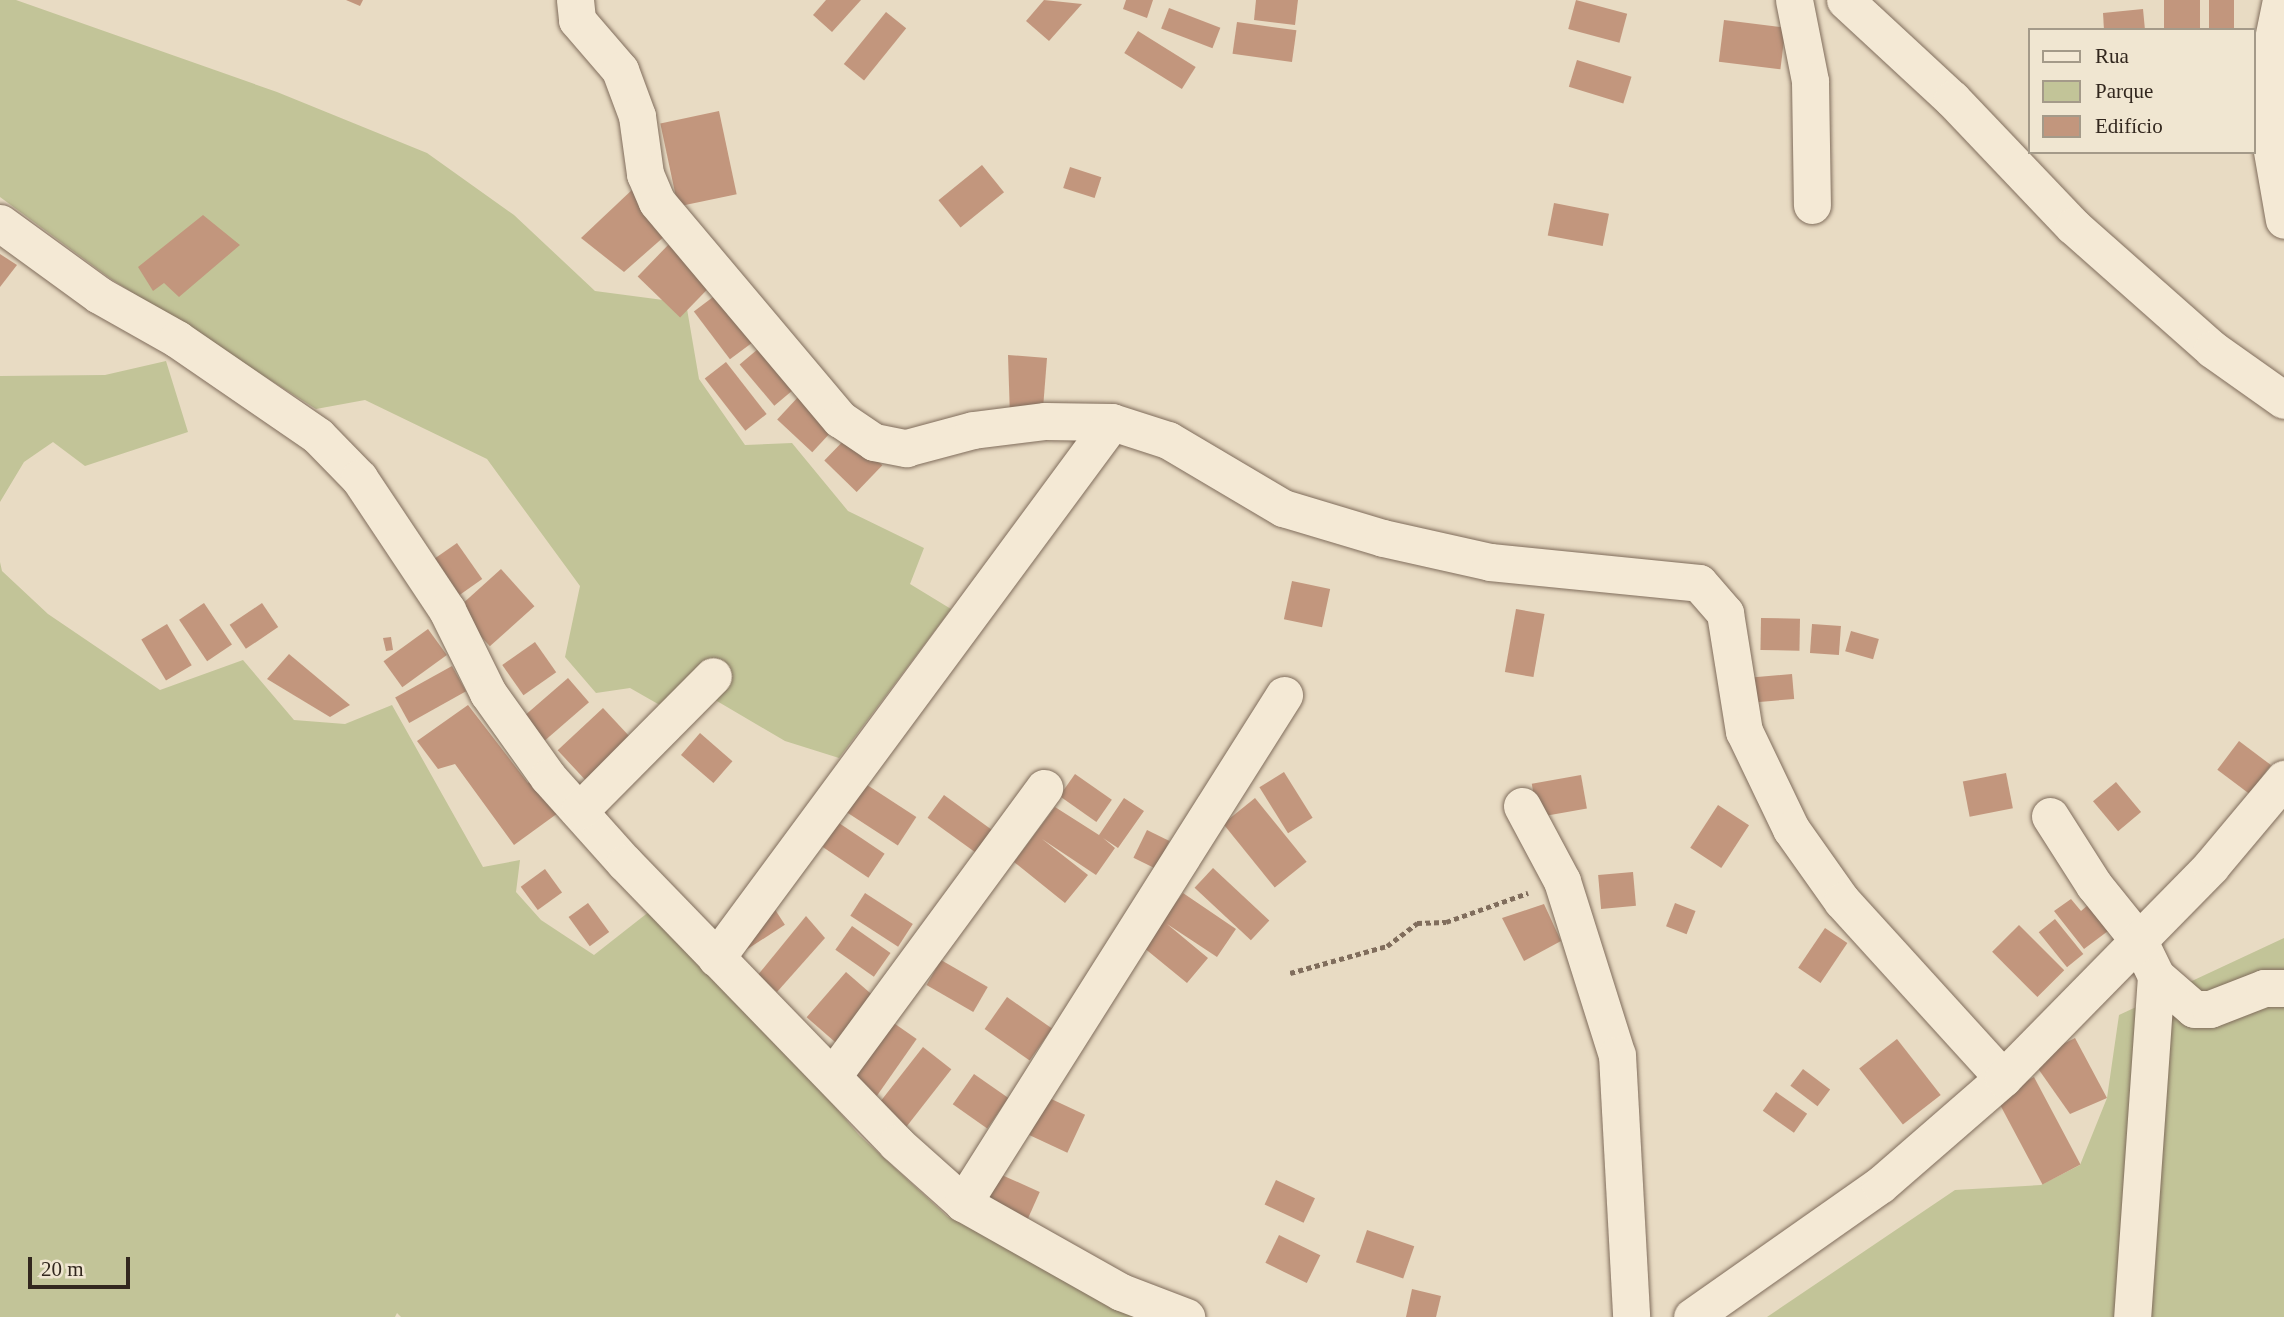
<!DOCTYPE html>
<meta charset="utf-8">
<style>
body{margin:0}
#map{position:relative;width:2284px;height:1317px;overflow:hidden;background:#e8dbc3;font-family:"Times New Roman",serif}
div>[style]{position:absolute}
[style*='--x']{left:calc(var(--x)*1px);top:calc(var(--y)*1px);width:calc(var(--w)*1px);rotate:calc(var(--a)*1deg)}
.green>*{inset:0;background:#c2c498}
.building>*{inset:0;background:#c2967d;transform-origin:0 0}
.path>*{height:4.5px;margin-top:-2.25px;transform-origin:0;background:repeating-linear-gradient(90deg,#806d5c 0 5px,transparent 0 8.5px)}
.roads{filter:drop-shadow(0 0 2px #806d5c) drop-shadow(0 0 2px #806d5c)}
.minor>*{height:37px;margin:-18.5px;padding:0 18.5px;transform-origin:18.5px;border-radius:18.5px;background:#f4e9d5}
span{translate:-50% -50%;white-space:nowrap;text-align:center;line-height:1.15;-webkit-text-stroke:6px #f0e6d1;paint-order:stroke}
.legend{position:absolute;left:2028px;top:28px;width:228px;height:126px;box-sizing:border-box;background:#f0e6d1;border:2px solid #a49a89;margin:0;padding:9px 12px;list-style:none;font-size:21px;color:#32271e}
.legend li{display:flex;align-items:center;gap:14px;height:35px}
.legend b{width:35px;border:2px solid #a49a89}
.scale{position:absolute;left:28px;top:1257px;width:102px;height:32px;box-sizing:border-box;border:4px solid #32271e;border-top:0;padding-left:9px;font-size:21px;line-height:24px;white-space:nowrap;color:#32271e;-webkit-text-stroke:5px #f0e6d1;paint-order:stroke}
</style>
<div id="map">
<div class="green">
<i style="clip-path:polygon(0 0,16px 0,277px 92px,427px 153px,514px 215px,595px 291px,686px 303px,699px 379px,745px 445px,792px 443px,848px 511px,924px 548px,910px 584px,951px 609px,839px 758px,785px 741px,705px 694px,679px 716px,630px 688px,596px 693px,565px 657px,580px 586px,487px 459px,365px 400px,316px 409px,111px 279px,0 197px)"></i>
<i style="clip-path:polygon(166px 361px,188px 432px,85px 466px,53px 442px,24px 462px,0 502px,0 376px,105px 375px)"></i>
<i style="clip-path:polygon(0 562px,2px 571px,48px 614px,160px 690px,243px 660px,294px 720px,345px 724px,392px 705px,483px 867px,520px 860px,516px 892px,541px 920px,594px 955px,650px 911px,780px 1042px,859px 1135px,948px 1217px,1149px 1317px,401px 1317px,397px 1313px,395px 1317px,0 1317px)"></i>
<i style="clip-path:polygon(2284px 938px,2284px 1317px,1767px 1317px,1955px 1190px,2041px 1185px,2080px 1165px,2107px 1098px,2119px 1015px)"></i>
</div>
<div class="building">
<i style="clip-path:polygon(346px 0,363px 0,360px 6px)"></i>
<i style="clip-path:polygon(826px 0,861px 0,832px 32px,813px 15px)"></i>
<i style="clip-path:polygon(1044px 0,1082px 4px,1049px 41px,1026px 21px)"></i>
<i style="clip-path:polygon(1126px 0,1153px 0,1147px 18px,1123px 9px)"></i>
<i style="clip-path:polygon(1256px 0,1298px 0,1295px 25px,1254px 20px)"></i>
<i style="left:1576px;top:0;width:53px;height:30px;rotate:15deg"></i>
<i style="left:2164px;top:0;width:36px;height:30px"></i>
<i style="left:2209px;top:0;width:25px;height:30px"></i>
<i style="left:1169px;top:8px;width:55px;height:22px;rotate:21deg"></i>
<i style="clip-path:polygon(2143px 9px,2145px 30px,2104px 30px,2103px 13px)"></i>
<i style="left:886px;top:12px;width:26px;height:67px;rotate:39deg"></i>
<i style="left:1724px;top:20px;width:62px;height:42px;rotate:7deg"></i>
<i style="left:1237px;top:22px;width:60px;height:32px;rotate:8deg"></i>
<i style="left:1138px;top:31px;width:68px;height:26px;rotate:32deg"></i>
<i style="left:1577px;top:60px;width:57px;height:28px;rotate:17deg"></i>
<i style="left:719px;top:111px;width:85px;height:60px;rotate:78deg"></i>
<i style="left:982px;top:165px;width:35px;height:56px;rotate:51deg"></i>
<i style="left:1070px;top:167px;width:33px;height:22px;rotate:18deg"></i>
<i style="clip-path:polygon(634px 188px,666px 235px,624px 272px,581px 238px)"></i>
<i style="left:1554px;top:203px;width:56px;height:33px;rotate:11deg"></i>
<i style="clip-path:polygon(203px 215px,240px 245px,179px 297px,164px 283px,153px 291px,138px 267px)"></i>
<i style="left:671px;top:242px;width:59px;height:48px;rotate:44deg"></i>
<i style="clip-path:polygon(0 254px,17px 265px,0 287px)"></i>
<i style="left:717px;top:294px;width:60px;height:29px;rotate:53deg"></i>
<i style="left:758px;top:349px;width:54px;height:24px;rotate:50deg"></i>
<i style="clip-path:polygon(1008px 355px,1047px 358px,1042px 421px,1010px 417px)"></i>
<i style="left:726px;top:362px;width:66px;height:27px;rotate:52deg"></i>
<i style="left:799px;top:396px;width:48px;height:32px;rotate:43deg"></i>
<i style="left:850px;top:434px;width:45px;height:37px;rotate:44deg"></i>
<i style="left:457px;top:543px;width:44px;height:32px;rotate:55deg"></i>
<i style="left:501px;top:569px;width:50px;height:60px;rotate:48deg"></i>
<i style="left:1292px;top:581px;width:39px;height:39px;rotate:12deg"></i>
<i style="left:204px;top:603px;width:50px;height:30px;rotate:56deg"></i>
<i style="left:262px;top:603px;width:29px;height:39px;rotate:56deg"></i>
<i style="left:1516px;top:609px;width:29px;height:64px;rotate:10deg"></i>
<i style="left:1761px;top:618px;width:39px;height:32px;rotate:1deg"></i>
<i style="left:167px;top:624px;width:48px;height:30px;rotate:59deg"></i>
<i style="left:1812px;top:624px;width:29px;height:29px;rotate:4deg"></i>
<i style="left:428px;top:629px;width:32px;height:55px;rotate:54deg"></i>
<i style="left:1851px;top:631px;width:29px;height:21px;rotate:16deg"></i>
<i style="clip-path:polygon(391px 637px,393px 650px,386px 651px,383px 638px)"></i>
<i style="left:535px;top:642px;width:37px;height:40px;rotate:55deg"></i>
<i style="clip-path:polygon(289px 654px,350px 705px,330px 717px,267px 679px)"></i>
<i style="left:452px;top:666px;width:29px;height:65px;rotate:61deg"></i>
<i style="left:1792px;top:674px;width:25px;height:38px;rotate:85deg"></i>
<i style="left:568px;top:678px;width:32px;height:60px;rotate:49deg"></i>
<i style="clip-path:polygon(468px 705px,528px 783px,532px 779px,558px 813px,514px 845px,455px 764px,438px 769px,417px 741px)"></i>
<i style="left:603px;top:708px;width:41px;height:62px;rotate:47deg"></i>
<i style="left:700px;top:733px;width:43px;height:29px;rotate:41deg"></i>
<i style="left:2239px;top:741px;width:40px;height:36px;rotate:37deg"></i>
<i style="left:1284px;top:772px;width:54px;height:29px;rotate:58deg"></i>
<i style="left:2006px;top:773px;width:36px;height:44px;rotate:79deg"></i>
<i style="left:1075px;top:774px;width:45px;height:27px;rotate:35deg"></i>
<i style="left:1581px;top:775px;width:34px;height:50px;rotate:80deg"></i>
<i style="left:861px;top:781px;width:66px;height:34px;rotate:33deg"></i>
<i style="left:2116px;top:782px;width:39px;height:30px;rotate:50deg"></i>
<i style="left:944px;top:795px;width:67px;height:28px;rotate:36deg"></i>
<i style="clip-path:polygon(1124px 798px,1144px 811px,1118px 848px,1103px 838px,1115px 848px,1096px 875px,1042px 839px,1088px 875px,1065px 903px,1014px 862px,1055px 807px,1099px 835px)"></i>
<i style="left:1255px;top:798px;width:82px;height:41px;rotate:51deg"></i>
<i style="left:1718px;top:805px;width:37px;height:51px;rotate:33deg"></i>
<i style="left:839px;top:823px;width:55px;height:29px;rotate:34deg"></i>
<i style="left:1147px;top:830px;width:25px;height:31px;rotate:26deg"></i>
<i style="left:1213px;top:868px;width:77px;height:27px;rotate:43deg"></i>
<i style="left:545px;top:869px;width:29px;height:30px;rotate:54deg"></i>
<i style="left:1633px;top:872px;width:34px;height:35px;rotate:85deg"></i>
<i style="left:865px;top:893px;width:57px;height:27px;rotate:33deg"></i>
<i style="clip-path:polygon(1183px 893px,1236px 929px,1217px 957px,1167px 924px,1208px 958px,1187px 983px,1143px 947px)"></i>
<i style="clip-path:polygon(2071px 899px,2081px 911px,2088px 905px,2108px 931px,2084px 949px,2054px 911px)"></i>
<i style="left:588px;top:903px;width:36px;height:24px;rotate:54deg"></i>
<i style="left:1675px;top:903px;width:22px;height:25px;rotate:21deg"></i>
<i style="clip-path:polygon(1544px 904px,1561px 941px,1524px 961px,1502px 918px)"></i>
<i style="left:774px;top:908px;width:20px;height:46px;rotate:57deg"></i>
<i style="clip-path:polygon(806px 916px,825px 938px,777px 992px,757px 976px)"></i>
<i style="left:2055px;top:919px;width:45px;height:21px;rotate:51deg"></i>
<i style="left:2019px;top:925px;width:64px;height:38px;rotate:45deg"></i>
<i style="left:852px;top:926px;width:47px;height:29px;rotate:35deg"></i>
<i style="left:1825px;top:928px;width:27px;height:48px;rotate:34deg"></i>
<i style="left:941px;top:960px;width:54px;height:29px;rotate:30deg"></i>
<i style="left:846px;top:972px;width:43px;height:60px;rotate:41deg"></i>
<i style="left:1007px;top:997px;width:55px;height:39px;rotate:35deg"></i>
<i style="left:888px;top:1019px;width:35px;height:72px;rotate:35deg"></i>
<i style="clip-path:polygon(2075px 1038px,2107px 1098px,2070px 1114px,2032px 1060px)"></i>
<i style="left:1897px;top:1039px;width:71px;height:48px;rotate:52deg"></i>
<i style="left:923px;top:1047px;width:36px;height:73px;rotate:38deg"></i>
<i style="left:1803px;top:1069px;width:34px;height:21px;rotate:37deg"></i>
<i style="left:974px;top:1074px;width:42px;height:37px;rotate:35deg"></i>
<i style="left:2034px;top:1077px;width:99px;height:43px;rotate:62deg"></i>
<i style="left:1776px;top:1092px;width:38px;height:23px;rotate:35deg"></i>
<i style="left:1047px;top:1097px;width:42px;height:42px;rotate:25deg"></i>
<i style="left:995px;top:1172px;width:49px;height:31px;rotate:24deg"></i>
<i style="left:1276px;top:1180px;width:43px;height:27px;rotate:25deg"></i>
<i style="left:1367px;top:1230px;width:50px;height:34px;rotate:19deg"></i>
<i style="left:1279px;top:1235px;width:46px;height:31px;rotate:26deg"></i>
<i style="clip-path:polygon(1412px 1289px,1441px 1296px,1436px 1317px,1406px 1317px)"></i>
</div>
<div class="path">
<i style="--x:1290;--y:973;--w:101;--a:-15.6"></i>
<i style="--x:1387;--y:946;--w:38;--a:-37"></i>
<i style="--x:1417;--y:923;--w:29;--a:-2"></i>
<i style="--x:1446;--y:922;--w:87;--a:-19.5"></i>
</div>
<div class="roads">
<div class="minor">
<i style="--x:575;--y:0;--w:20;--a:84"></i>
<i style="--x:577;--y:20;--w:66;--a:49.3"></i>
<i style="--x:620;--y:70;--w:49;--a:69.7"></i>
<i style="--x:637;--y:116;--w:59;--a:82.1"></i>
<i style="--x:645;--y:174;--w:30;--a:67"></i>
<i style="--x:657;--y:202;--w:284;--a:49.9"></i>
<i style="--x:840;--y:419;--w:41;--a:34.1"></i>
<i style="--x:874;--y:442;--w:33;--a:11"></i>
<i style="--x:906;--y:448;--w:69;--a:-15"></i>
<i style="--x:973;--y:430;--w:73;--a:-7.1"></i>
<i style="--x:1045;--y:421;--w:67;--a:0.9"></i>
<i style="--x:1112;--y:422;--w:59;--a:17.8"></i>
<i style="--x:1168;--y:440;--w:134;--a:30.6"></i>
<i style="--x:1283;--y:508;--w:104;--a:16.7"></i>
<i style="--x:1383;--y:538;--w:110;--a:12.6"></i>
<i style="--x:1490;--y:562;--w:210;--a:5.7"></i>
<i style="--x:1699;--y:583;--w:40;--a:49"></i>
<i style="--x:1725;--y:613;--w:120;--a:80.9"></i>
<i style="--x:1744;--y:731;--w:109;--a:64.4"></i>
<i style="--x:1791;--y:829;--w:88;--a:54.7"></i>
<i style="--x:1842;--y:901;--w:239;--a:47.7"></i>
<i style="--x:1794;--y:0;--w:83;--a:78.8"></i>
<i style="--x:1810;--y:81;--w:124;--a:89.1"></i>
<i style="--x:1845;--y:0;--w:146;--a:42.8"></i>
<i style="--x:1952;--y:99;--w:175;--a:46.4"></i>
<i style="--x:2073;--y:226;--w:186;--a:41.5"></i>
<i style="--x:2212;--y:349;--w:88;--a:35.3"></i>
<i style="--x:2281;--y:0;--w:69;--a:101.6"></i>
<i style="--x:2267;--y:68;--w:66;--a:88.3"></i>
<i style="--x:2269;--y:134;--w:87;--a:80.1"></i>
<i style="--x:0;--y:223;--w:122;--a:36"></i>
<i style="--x:99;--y:295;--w:90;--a:29.4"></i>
<i style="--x:177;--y:339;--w:171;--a:34.5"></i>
<i style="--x:318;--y:436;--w:59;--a:45.7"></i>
<i style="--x:359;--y:478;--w:159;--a:56.3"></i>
<i style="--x:447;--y:610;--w:93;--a:63.7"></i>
<i style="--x:488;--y:693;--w:103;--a:54.5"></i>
<i style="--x:548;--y:777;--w:115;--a:48.2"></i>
<i style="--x:625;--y:863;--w:390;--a:45.9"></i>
<i style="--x:896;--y:1143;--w:90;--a:41.8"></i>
<i style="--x:963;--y:1203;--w:181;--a:29.4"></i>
<i style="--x:1121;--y:1292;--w:70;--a:21"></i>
<i style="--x:1522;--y:806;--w:85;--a:61.9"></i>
<i style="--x:1562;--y:881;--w:182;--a:72.5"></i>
<i style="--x:1617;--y:1055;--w:262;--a:86.9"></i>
<i style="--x:579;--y:811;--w:190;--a:-45.2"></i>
<i style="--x:2050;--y:816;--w:82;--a:57.5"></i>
<i style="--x:2094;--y:885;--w:72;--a:51.2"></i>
<i style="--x:2139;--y:941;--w:39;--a:64"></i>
<i style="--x:2156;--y:976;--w:342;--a:94"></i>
<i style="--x:716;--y:958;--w:666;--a:-53.54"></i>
<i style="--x:2156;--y:976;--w:50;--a:41"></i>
<i style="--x:2194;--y:1009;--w:16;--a:0"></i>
<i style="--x:2210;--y:1009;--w:58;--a:-21.3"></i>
<i style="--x:2264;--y:988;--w:20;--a:0"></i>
<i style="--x:834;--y:1074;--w:355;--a:-53.7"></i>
<i style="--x:963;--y:1203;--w:601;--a:-57.71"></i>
<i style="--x:1692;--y:1317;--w:230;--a:-35.1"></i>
<i style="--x:1880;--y:1185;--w:163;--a:-41"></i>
<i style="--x:2003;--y:1078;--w:297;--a:-45.5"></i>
<i style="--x:2211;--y:866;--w:114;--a:-50"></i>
</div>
</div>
<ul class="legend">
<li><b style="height:9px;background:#f4e9d5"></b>Rua</li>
<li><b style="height:19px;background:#c2c498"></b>Parque</li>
<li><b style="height:19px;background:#c2967d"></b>Edifício</li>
</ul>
<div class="scale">20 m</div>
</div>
